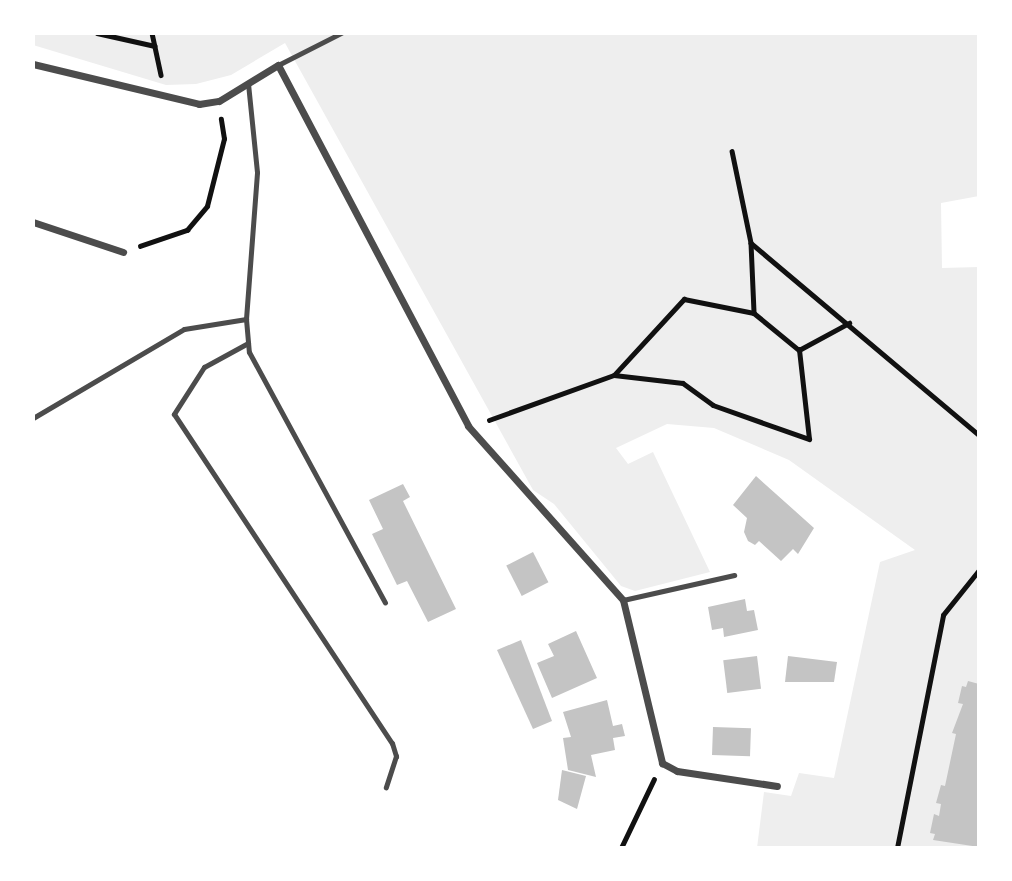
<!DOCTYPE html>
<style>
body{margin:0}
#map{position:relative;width:1012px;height:881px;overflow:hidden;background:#fff;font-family:"Zilla Slab",serif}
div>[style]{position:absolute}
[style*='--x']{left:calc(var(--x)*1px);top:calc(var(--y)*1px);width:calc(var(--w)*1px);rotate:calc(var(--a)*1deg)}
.green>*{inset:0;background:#eee}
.building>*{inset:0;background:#c4c4c4;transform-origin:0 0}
.path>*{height:4.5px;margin:-2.25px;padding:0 2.25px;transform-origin:2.25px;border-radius:2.25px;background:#111}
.service>*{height:5px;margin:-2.5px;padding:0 2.5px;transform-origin:2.5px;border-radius:2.5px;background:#4c4c4c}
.minor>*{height:7px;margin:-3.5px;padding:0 3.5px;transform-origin:3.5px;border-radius:3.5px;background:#4c4c4c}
span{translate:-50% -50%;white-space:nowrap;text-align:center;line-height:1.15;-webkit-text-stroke:7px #fff;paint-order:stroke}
.frame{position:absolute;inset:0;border:35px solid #fff;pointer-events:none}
</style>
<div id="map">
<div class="green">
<i style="clip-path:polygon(33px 33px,979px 33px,979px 196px,941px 203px,942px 268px,979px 267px,979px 848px,757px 848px,764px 792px,791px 796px,799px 773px,834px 778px,880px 562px,915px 550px,789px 460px,714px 428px,667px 424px,616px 448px,628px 464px,653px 452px,710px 572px,635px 591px,621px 586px,554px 504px,533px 490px,285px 43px,231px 75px,196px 84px,166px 85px,33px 45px)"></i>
</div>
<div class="building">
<i style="clip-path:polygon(756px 476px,814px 528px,798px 554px,793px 549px,781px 561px,759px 541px,755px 545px,748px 541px,744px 532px,747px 518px,733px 505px)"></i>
<i style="clip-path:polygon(403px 484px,410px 497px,403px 501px,456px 609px,428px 622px,407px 581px,397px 585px,372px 534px,383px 529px,369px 500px)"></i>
<i style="left:533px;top:552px;width:34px;height:30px;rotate:63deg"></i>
<i style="clip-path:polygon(745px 599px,747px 611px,754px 610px,758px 630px,724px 637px,723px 628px,712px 630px,708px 607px)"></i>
<i style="clip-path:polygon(576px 631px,597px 678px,552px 698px,537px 663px,554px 656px,548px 644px)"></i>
<i style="clip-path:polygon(521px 640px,552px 721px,533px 729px,497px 650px)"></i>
<i style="left:757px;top:656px;width:33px;height:34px;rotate:83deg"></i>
<i style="clip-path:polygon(788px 656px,837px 662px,834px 682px,785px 682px)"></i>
<i style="clip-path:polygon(968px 681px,979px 684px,979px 847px,933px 840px,935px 834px,930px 833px,934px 814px,939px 816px,941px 804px,936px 803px,941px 785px,945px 786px,956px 734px,952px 733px,963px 704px,958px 703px,962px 686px,966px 687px)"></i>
<i style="clip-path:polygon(607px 700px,613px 726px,622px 724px,625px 736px,613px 738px,615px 750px,591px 755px,596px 777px,568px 770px,563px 738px,571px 737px,563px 712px)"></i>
<i style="left:713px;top:727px;width:38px;height:28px;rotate:2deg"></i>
<i style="clip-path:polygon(562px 770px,586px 776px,577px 809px,558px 800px)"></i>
</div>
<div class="path">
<i style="--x:97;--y:33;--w:59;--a:12.6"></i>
<i style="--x:152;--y:33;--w:43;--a:77.9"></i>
<i style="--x:732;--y:151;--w:94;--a:78.3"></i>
<i style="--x:751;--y:243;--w:298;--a:40.1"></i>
<i style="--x:751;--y:243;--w:70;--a:87.5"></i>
<i style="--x:754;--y:313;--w:58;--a:39.4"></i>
<i style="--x:140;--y:246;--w:50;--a:-18.8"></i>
<i style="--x:187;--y:230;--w:31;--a:-50"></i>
<i style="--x:207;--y:206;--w:69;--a:-75.8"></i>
<i style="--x:224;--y:139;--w:20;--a:-99"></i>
<i style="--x:615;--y:374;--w:102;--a:-47.4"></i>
<i style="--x:684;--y:299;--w:71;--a:11.3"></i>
<i style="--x:489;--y:420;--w:133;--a:-19.8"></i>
<i style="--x:614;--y:375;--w:69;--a:6.6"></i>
<i style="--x:683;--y:383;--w:37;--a:36"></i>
<i style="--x:713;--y:405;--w:102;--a:19.5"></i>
<i style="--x:809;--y:439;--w:90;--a:-96.4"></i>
<i style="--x:799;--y:350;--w:57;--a:-28.4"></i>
<i style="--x:621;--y:848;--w:76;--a:-64.4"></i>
<i style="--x:897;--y:848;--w:237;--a:-78.8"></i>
<i style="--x:943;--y:615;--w:58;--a:-51.3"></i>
</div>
<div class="service">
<i style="--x:278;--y:65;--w:71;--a:-26.9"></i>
<i style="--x:246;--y:319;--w:33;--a:85"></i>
<i style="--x:249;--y:352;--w:285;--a:61.5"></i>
<i style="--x:248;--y:343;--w:50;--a:151.4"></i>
<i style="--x:204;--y:367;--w:56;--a:122.6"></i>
<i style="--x:174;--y:414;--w:395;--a:56.5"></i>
<i style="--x:392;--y:743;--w:14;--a:73"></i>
<i style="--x:396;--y:756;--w:33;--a:108"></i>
<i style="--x:33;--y:418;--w:175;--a:-30.5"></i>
<i style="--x:184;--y:329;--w:63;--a:-9.2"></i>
<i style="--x:246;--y:319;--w:147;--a:-85.7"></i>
<i style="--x:257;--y:172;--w:89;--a:-95.8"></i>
<i style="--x:623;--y:600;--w:114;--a:-12.7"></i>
</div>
<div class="minor">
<i style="--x:33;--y:64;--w:171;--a:13.5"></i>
<i style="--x:199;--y:104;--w:20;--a:-9"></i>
<i style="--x:219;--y:101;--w:69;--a:-31.4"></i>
<i style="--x:278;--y:65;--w:408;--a:62.2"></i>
<i style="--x:468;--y:426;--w:233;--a:48.3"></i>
<i style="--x:623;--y:600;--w:168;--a:76.5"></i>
<i style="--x:662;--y:763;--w:17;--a:28"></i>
<i style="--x:677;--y:771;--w:101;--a:8.5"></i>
<i style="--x:33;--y:222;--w:95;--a:18.4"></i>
</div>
<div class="frame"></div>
</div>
